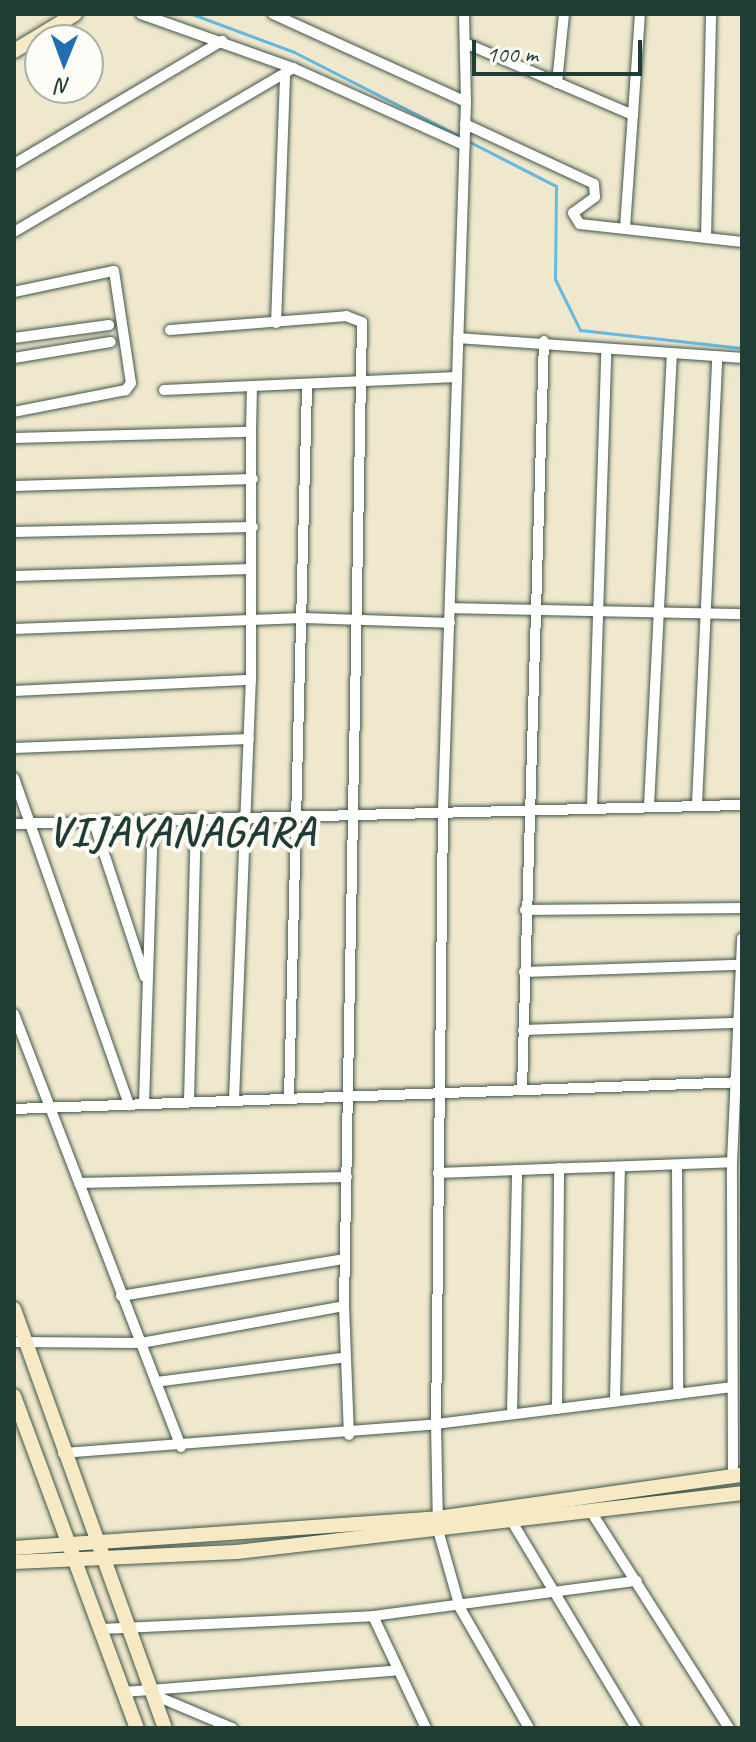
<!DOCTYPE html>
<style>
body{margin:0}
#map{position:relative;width:756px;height:1742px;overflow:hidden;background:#f0e8cd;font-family:Caveat,sans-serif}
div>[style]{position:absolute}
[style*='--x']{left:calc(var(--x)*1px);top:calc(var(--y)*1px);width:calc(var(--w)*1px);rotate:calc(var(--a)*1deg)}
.stream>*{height:3px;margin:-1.5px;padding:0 1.5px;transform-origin:1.5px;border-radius:1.5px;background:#63b9e0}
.roads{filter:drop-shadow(0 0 2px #3e574b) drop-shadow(0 0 2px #3e574b)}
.street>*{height:10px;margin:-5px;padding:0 5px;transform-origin:5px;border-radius:5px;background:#fff}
.secondary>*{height:14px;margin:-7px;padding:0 7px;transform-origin:7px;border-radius:7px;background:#f6e9c3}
span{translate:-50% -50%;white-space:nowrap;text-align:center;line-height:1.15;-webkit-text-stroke:8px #fdfcf7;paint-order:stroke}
.district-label{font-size:42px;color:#1f3d34;font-weight:700;letter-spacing:2px}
.frame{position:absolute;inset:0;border:16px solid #1f3d34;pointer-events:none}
.north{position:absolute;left:24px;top:24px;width:80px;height:80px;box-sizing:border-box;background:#fdfcf7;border:2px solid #a4b0a9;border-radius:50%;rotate:181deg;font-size:22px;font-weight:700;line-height:32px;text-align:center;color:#1f3d34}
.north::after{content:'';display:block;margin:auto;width:28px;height:36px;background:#1f6fb2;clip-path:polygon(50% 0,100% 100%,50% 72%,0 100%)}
.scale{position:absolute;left:472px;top:40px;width:170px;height:36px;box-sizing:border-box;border:4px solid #1f3d34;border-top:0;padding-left:10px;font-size:24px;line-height:28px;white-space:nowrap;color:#1f3d34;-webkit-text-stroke:6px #fdfcf7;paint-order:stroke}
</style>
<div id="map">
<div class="stream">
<i style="--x:192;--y:14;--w:109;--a:20.4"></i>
<i style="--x:294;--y:52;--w:187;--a:27"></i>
<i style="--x:468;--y:141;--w:99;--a:27.1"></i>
<i style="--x:556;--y:186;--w:93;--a:90.6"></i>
<i style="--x:555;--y:279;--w:57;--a:63.9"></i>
<i style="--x:580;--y:330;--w:163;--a:6.3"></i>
</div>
<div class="roads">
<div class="street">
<i style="--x:141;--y:14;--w:161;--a:19.6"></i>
<i style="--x:293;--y:68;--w:188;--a:24.2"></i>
<i style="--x:273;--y:14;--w:212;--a:24.5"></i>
<i style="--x:466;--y:102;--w:709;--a:91.86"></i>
<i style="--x:443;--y:811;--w:613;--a:90.65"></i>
<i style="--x:436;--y:1424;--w:298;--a:-7.1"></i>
<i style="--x:464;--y:14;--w:88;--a:88.7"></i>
<i style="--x:465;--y:43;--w:183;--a:23.2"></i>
<i style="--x:557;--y:83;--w:69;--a:-84.2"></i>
<i style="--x:465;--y:124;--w:142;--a:24.9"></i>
<i style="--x:594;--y:184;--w:13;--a:86"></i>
<i style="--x:595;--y:197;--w:27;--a:144"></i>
<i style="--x:573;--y:213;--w:13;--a:58"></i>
<i style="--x:580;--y:224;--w:163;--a:6.3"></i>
<i style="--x:14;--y:164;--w:242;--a:-30.6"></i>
<i style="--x:625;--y:228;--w:215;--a:-86"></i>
<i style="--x:14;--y:232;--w:324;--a:-30.4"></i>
<i style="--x:706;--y:238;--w:224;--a:-88.7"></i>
<i style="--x:14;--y:292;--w:102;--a:-11.9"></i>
<i style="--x:114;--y:271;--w:113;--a:81.4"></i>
<i style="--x:131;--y:383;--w:9;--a:126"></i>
<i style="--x:126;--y:390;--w:114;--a:168.9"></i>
<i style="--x:276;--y:323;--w:250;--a:-87.9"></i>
<i style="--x:170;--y:330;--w:177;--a:-4.5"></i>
<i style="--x:346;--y:316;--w:17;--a:21"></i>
<i style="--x:362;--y:322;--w:984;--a:91.05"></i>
<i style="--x:14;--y:338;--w:96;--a:-7.8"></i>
<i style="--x:458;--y:338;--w:285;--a:4"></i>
<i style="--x:14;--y:358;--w:98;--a:-9.4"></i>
<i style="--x:164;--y:390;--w:88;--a:-2.6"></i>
<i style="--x:14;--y:438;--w:237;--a:-1.5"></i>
<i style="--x:251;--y:432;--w:46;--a:-88.8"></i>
<i style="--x:252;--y:386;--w:205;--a:-2.5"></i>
<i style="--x:14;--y:486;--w:239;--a:-1.7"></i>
<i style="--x:14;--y:532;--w:239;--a:-1.2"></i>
<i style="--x:14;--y:576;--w:237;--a:-1.7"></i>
<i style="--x:450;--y:608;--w:292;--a:1.2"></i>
<i style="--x:14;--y:629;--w:289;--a:-2.2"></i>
<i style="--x:303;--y:618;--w:147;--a:1.9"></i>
<i style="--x:14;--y:691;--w:237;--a:-2.7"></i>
<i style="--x:14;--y:748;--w:235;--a:-2.2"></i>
<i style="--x:14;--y:778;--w:347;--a:70.6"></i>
<i style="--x:697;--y:804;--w:448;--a:-87.4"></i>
<i style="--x:649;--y:806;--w:453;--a:-87.1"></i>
<i style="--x:592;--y:807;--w:457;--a:-88.2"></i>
<i style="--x:94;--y:823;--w:162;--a:71.7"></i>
<i style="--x:14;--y:824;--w:728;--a:-1.5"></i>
<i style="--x:525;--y:910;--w:217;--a:-0.5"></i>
<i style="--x:524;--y:972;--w:216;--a:-1.9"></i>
<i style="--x:14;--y:1014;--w:464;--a:68.9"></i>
<i style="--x:523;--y:1030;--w:216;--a:-1.9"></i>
<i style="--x:522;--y:1089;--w:748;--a:-88.32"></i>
<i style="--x:289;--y:1098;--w:712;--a:-88.55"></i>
<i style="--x:234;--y:1100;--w:420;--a:-87.7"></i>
<i style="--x:251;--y:680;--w:248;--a:-90"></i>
<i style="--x:189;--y:1102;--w:279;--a:-88.6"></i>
<i style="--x:144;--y:1104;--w:280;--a:-88.2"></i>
<i style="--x:14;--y:1109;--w:729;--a:-2.12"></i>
<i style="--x:677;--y:1165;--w:229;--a:89.7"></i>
<i style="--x:438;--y:1173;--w:294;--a:-2.1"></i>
<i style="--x:79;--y:1183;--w:268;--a:-1.3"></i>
<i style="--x:121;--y:1296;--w:227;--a:-9.4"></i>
<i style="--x:14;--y:1342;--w:127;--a:0.5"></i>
<i style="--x:141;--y:1343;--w:206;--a:-10.3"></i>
<i style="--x:344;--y:1306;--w:129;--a:87.8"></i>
<i style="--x:156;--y:1382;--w:188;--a:-7.4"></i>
<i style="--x:615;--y:1401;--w:234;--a:-88.8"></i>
<i style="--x:557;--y:1409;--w:241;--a:-89.5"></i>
<i style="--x:512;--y:1414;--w:244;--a:-88.8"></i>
<i style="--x:63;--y:1453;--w:374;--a:-4.4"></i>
<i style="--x:436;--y:1424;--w:106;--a:88.9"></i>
<i style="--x:438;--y:1530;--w:81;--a:74.2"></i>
<i style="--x:460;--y:1608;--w:138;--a:60.1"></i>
<i style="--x:733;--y:1477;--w:315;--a:-90.2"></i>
<i style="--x:732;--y:1162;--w:224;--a:-87.4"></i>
<i style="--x:590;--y:1510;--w:259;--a:57.5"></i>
<i style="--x:511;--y:1520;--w:243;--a:59"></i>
<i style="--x:373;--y:1616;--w:124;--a:64.7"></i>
<i style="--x:101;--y:1629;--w:272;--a:-2.7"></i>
<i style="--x:373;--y:1616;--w:266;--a:-7.6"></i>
<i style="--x:124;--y:1692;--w:270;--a:-4.5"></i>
<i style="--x:154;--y:1695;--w:85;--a:22.9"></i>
</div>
<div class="secondary">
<i style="--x:14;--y:51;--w:71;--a:-31.2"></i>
<i style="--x:14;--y:1309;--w:445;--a:70.2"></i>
<i style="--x:14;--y:1396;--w:354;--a:69.7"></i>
<i style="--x:14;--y:1548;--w:425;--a:-4"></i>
<i style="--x:438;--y:1518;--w:307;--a:-8.1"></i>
<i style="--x:14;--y:1562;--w:223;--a:-2.6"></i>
<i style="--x:237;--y:1552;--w:508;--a:-6.66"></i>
</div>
</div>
<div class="district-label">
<span style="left:182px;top:832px">VIJAYANAGARA</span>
</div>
<div class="frame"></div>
<div class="north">N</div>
<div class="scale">100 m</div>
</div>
